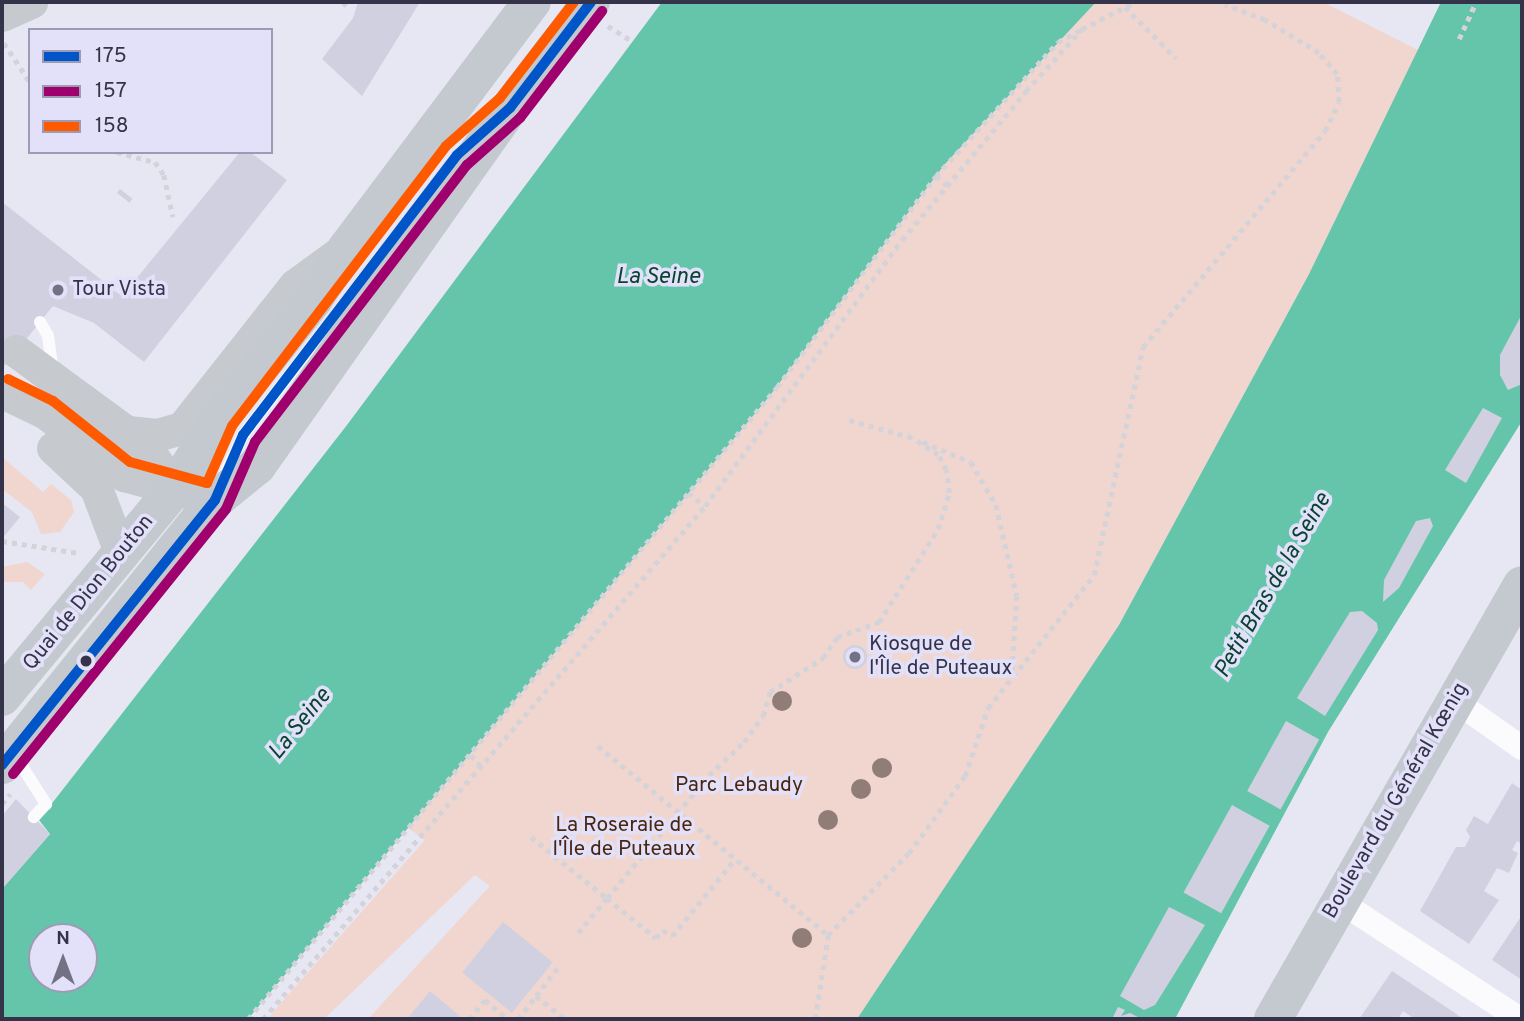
<!DOCTYPE html>
<meta charset="utf-8">
<style>
body{margin:0}
#map{position:relative;width:1524px;height:1021px;overflow:hidden;background:#e7e7f3;font-family:Overpass,sans-serif}
div>[style]{position:absolute}
[style*='--x']{left:calc(var(--x)*1px);top:calc(var(--y)*1px);width:calc(var(--w)*1px);rotate:calc(var(--a)*1deg)}
.green>*{inset:0;background:#f0d6cf}
.water>*{inset:0;background:#65c5ab}
.building>*{inset:0;background:#d1d0e0;transform-origin:0 0}
.round{border-radius:50%}
.path>*{height:4.5px;margin-top:-2.25px;transform-origin:0;background:repeating-linear-gradient(90deg,#d4d3d9 0 5px,transparent 0 10px)}
.lane>*{height:12px;margin:-6px;padding:0 6px;transform-origin:6px;border-radius:6px;background:#fbfbfd}
.street>*{height:24px;margin:-12px;padding:0 12px;transform-origin:12px;border-radius:12px;background:#fbfbfd}
.secondary>*{height:33px;margin:-16.5px;padding:0 16.5px;transform-origin:16.5px;border-radius:16.5px;background:#c6c9ce}
.primary>*{height:38px;margin:-19px;padding:0 19px;transform-origin:19px;border-radius:19px;background:#c4c9cf}
.bus-1>*{height:10px;margin:-5px;padding:0 5px;transform-origin:5px;border-radius:5px;background:#0055c8}
.bus-2>*{height:10px;margin:-5px;padding:0 5px;transform-origin:5px;border-radius:5px;background:#a0006e}
.bus-3>*{height:10px;margin:-5px;padding:0 5px;transform-origin:5px;border-radius:5px;background:#ff5a00}
.trees>*{width:20px;height:20px;margin:-10px;border-radius:50%;background:#917d77}
.dots>*{width:19px;height:19px;translate:-50% -50%;box-sizing:border-box;border:4px solid #e2e1f9;border-radius:50%}
span{translate:-50% -50%;white-space:nowrap;text-align:center;line-height:1.15;-webkit-text-stroke:7px #e2e1f9;paint-order:stroke}
.poi-label{font-size:21px;color:#35334a}
.left{translate:0 -50%;text-align:left}
.street-label{font-size:21px;color:#35334a}
.park-label{font-size:21px;color:#4a2611}
.water-label{font-size:23px;color:#0b4332;font-style:italic}
.frame{position:absolute;inset:0;border:4px solid #35334a;pointer-events:none}
.legend{position:absolute;left:28px;top:28px;width:245px;height:126px;box-sizing:border-box;background:#e2e1f9;border:2px solid #9d9bb3;margin:0;padding:9px 12px;list-style:none;font-size:21px;color:#35334a}
.legend li{display:flex;align-items:center;gap:14px;height:35px}
.legend b{width:35px;border:2px solid #9d9bb3}
.north{position:absolute;left:28px;top:923px;width:70px;height:70px;box-sizing:border-box;background:#e2e1f9;border:2px solid #9d9bb3;border-radius:50%;rotate:0deg;font-size:19px;font-weight:700;line-height:28px;text-align:center;color:#35334a}
.north::after{content:'';display:block;margin:auto;width:24px;height:32px;background:#737285;clip-path:polygon(50% 0,100% 100%,50% 72%,0 100%)}
</style>
<div id="map">
<div class="green">
<i style="clip-path:polygon(1096px 2px,1323px 2px,1418px 50px,1309px 274px,1119px 625px,857px 1019px,368px 1019px,490px 886px,475px 875px,324px 1019px,267px 1019px,425px 840px,408px 828px,768px 398px,945px 164px)"></i>
<i style="clip-path:polygon(2px 457px,43px 492px,51px 484px,71px 500px,74px 512px,60px 532px,41px 534px,32px 512px,2px 489px)"></i>
<i style="clip-path:polygon(27px 562px,45px 574px,31px 590px,23px 582px,2px 582px,2px 567px)"></i>
</div>
<div class="water">
<i style="clip-path:polygon(evenodd,662px 2px,1096px 2px,945px 164px,768px 398px,248px 1019px,2px 1019px,2px 889px,50px 834px,39px 820px,347px 425px,662px 2px,42px 937px,84px 937px,84px 979px,42px 979px,42px 937px)"></i>
<i style="clip-path:polygon(1441px 2px,1522px 2px,1522px 421px,1328px 732px,1175px 1019px,857px 1019px,1119px 625px,1309px 274px)"></i>
</div>
<div class="building">
<i style="clip-path:polygon(358px 2px,420px 2px,362px 96px,322px 59px,353px 18px)"></i>
<i style="clip-path:polygon(240px 152px,250px 152px,287px 180px,144px 362px,94px 323px,53px 306px,2px 369px,2px 202px,122px 296px)"></i>
<i style="left:120px;top:189px;width:16px;height:5px;rotate:38deg"></i>
<i style="clip-path:polygon(1522px 314px,1522px 384px,1508px 390px,1500px 375px,1500px 355px)"></i>
<i style="clip-path:polygon(1483px 408px,1502px 418px,1466px 483px,1445px 470px)"></i>
<i style="clip-path:polygon(2px 503px,20px 517px,2px 539px)"></i>
<i style="clip-path:polygon(1430px 518px,1433px 526px,1399px 588px,1383px 602px,1384px 580px,1416px 521px)"></i>
<i style="clip-path:polygon(1362px 611px,1377px 623px,1378px 630px,1325px 716px,1297px 698px,1350px 612px)"></i>
<i class="round" style="left:843px;top:645px;width:24px;height:24px"></i>
<i style="left:1286px;top:721px;width:38px;height:80px;rotate:29deg"></i>
<i style="clip-path:polygon(1512px 783px,1522px 790px,1522px 844px,1517px 841px,1512px 850px,1518px 853px,1509px 873px,1497px 868px,1484px 891px,1499px 900px,1469px 944px,1420px 911px,1456px 847px,1465px 847px,1470px 837px,1466px 830px,1474px 816px,1488px 824px)"></i>
<i style="clip-path:polygon(16px 799px,50px 834px,2px 889px,2px 816px)"></i>
<i style="left:1232px;top:805px;width:43px;height:100px;rotate:29deg"></i>
<i style="clip-path:polygon(1169px 907px,1205px 925px,1155px 1005px,1144px 1010px,1120px 996px)"></i>
<i style="clip-path:polygon(1522px 915px,1522px 980px,1492px 960px)"></i>
<i style="left:503px;top:922px;width:64px;height:65px;rotate:39deg"></i>
<i style="clip-path:polygon(1392px 971px,1455px 1013px,1463px 1019px,1415px 1019px,1403px 1011px,1398px 1019px,1359px 1019px)"></i>
<i style="clip-path:polygon(430px 991px,460px 1016px,457px 1019px,407px 1019px)"></i>
<i style="clip-path:polygon(1118px 1007px,1125px 1010px,1121px 1016px,1130px 1013px,1142px 1019px,1112px 1019px)"></i>
</div>
<div class="path">
<i style="--x:343;--y:2;--w:6;--a:45"></i>
<i style="--x:1125;--y:7;--w:72;--a:45"></i>
<i style="--x:608;--y:26;--w:28;--a:32"></i>
<i style="--x:1459;--y:39;--w:41;--a:-65.3"></i>
<i style="--x:4;--y:43;--w:47;--a:56.3"></i>
<i style="--x:117;--y:152;--w:39;--a:15"></i>
<i style="--x:155;--y:162;--w:16;--a:55"></i>
<i style="--x:164;--y:175;--w:43;--a:77.9"></i>
<i style="--x:936;--y:176;--w:16;--a:38"></i>
<i style="--x:923;--y:442;--w:52;--a:22.6"></i>
<i style="--x:971;--y:462;--w:50;--a:59.8"></i>
<i style="--x:996;--y:505;--w:93;--a:77"></i>
<i style="--x:1017;--y:596;--w:80;--a:93.6"></i>
<i style="--x:688;--y:493;--w:21;--a:37"></i>
<i style="--x:2;--y:541;--w:78;--a:8.9"></i>
<i style="--x:598;--y:746;--w:298;--a:39.4"></i>
<i style="--x:828;--y:935;--w:115;--a:-45.4"></i>
<i style="--x:909;--y:853;--w:95;--a:-54"></i>
<i style="--x:965;--y:776;--w:72;--a:-71.3"></i>
<i style="--x:988;--y:708;--w:170;--a:-51.4"></i>
<i style="--x:1094;--y:575;--w:233;--a:-77.9"></i>
<i style="--x:1143;--y:347;--w:282;--a:-49.9"></i>
<i style="--x:1325;--y:131;--w:32;--a:-64"></i>
<i style="--x:1339;--y:102;--w:28;--a:-94"></i>
<i style="--x:1337;--y:74;--w:28;--a:-131"></i>
<i style="--x:1319;--y:53;--w:63;--a:-148.6"></i>
<i style="--x:1265;--y:20;--w:43;--a:-159.4"></i>
<i style="--x:471;--y:755;--w:18;--a:49"></i>
<i style="--x:2;--y:804;--w:13;--a:-51"></i>
<i style="--x:531;--y:837;--w:97;--a:38.8"></i>
<i style="--x:607;--y:898;--w:160;--a:-50.3"></i>
<i style="--x:709;--y:775;--w:48;--a:-43.3"></i>
<i style="--x:744;--y:742;--w:32;--a:-54"></i>
<i style="--x:763;--y:716;--w:25;--a:-74"></i>
<i style="--x:770;--y:692;--w:63;--a:-32.7"></i>
<i style="--x:823;--y:658;--w:25;--a:-56"></i>
<i style="--x:837;--y:637;--w:45;--a:-19.7"></i>
<i style="--x:879;--y:622;--w:110;--a:-57.6"></i>
<i style="--x:938;--y:529;--w:38;--a:-73"></i>
<i style="--x:949;--y:493;--w:23;--a:-97"></i>
<i style="--x:946;--y:470;--w:17;--a:-118"></i>
<i style="--x:938;--y:455;--w:31;--a:-147"></i>
<i style="--x:912;--y:438;--w:67;--a:-164.5"></i>
<i style="--x:578;--y:933;--w:45;--a:-50.4"></i>
<i style="--x:607;--y:898;--w:63;--a:39.2"></i>
<i style="--x:656;--y:938;--w:11;--a:-49"></i>
<i style="--x:663;--y:930;--w:11;--a:34"></i>
<i style="--x:672;--y:936;--w:99;--a:-50.7"></i>
<i style="--x:536;--y:996;--w:36;--a:-53"></i>
<i style="--x:248;--y:1019;--w:824;--a:-50.07"></i>
<i style="--x:777;--y:387;--w:264;--a:-53"></i>
<i style="--x:936;--y:176;--w:181;--a:-47.7"></i>
<i style="--x:1058;--y:42;--w:24;--a:-28"></i>
<i style="--x:263;--y:1019;--w:677;--a:-49.25"></i>
<i style="--x:705;--y:506;--w:331;--a:-53.5"></i>
<i style="--x:902;--y:240;--w:194;--a:-50.2"></i>
<i style="--x:1026;--y:91;--w:84;--a:-47.9"></i>
<i style="--x:1082;--y:29;--w:59;--a:-27"></i>
<i style="--x:469;--y:1019;--w:25;--a:-50"></i>
<i style="--x:485;--y:1000;--w:30;--a:40"></i>
<i style="--x:518;--y:1019;--w:29;--a:-52"></i>
<i style="--x:536;--y:996;--w:37;--a:38"></i>
<i style="--x:815;--y:1019;--w:85;--a:-81.2"></i>
</div>
<div class="lane">
<i style="--x:40;--y:322;--w:16;--a:60"></i>
<i style="--x:48;--y:336;--w:35;--a:82"></i>
<i style="--x:222;--y:480;--w:50;--a:-65"></i>
<i style="--x:243;--y:435;--w:257;--a:-52.4"></i>
<i style="--x:16;--y:757;--w:56;--a:57.4"></i>
<i style="--x:46;--y:804;--w:18;--a:133"></i>
</div>
<div class="street">
<i style="--x:1454;--y:700;--w:83;--a:35.2"></i>
<i style="--x:1339;--y:901;--w:216;--a:33.1"></i>
</div>
<div class="secondary">
<i style="--x:2;--y:15;--w:32;--a:-24"></i>
<i style="--x:16;--y:351;--w:159;--a:36.3"></i>
<i style="--x:144;--y:445;--w:53;--a:54.2"></i>
<i style="--x:2;--y:392;--w:49;--a:25.5"></i>
<i style="--x:46;--y:413;--w:100;--a:38.5"></i>
<i style="--x:124;--y:475;--w:77;--a:15.1"></i>
<i style="--x:128;--y:432;--w:29;--a:6"></i>
<i style="--x:157;--y:435;--w:26;--a:-16"></i>
<i style="--x:182;--y:428;--w:182;--a:-51.7"></i>
<i style="--x:295;--y:285;--w:58;--a:-35.9"></i>
<i style="--x:53;--y:448;--w:59;--a:42.9"></i>
<i style="--x:96;--y:488;--w:71;--a:69.3"></i>
</div>
<div class="primary">
<i style="--x:2;--y:697;--w:271;--a:-50.4"></i>
<i style="--x:175;--y:488;--w:83;--a:-57.3"></i>
<i style="--x:220;--y:418;--w:152;--a:-51.7"></i>
<i style="--x:314;--y:299;--w:61;--a:-57.1"></i>
<i style="--x:347;--y:248;--w:308;--a:-53.1"></i>
<i style="--x:2;--y:765;--w:340;--a:-51.2"></i>
<i style="--x:215;--y:500;--w:54;--a:-39"></i>
<i style="--x:257;--y:466;--w:438;--a:-54.8"></i>
<i style="--x:510;--y:108;--w:133;--a:-52.6"></i>
<i style="--x:1273;--y:1019;--w:500;--a:-60.16"></i>
</div>
<div class="bus-1">
<i style="--x:2;--y:765;--w:340;--a:-51.2"></i>
<i style="--x:215;--y:500;--w:71;--a:-66.7"></i>
<i style="--x:243;--y:435;--w:352;--a:-52.6"></i>
<i style="--x:457;--y:155;--w:71;--a:-41.6"></i>
<i style="--x:510;--y:108;--w:133;--a:-52.6"></i>
</div>
<div class="bus-2">
<i style="--x:13;--y:774;--w:340;--a:-51.2"></i>
<i style="--x:226;--y:509;--w:73;--a:-66.6"></i>
<i style="--x:255;--y:442;--w:349;--a:-52.6"></i>
<i style="--x:467;--y:165;--w:71;--a:-41.6"></i>
<i style="--x:520;--y:118;--w:135;--a:-52.5"></i>
</div>
<div class="bus-3">
<i style="--x:8;--y:379;--w:50;--a:26.1"></i>
<i style="--x:53;--y:401;--w:98;--a:38.4"></i>
<i style="--x:130;--y:462;--w:80;--a:15.3"></i>
<i style="--x:207;--y:483;--w:62;--a:-66.3"></i>
<i style="--x:232;--y:426;--w:352;--a:-52.6"></i>
<i style="--x:446;--y:146;--w:72;--a:-41.6"></i>
<i style="--x:500;--y:98;--w:121;--a:-52.4"></i>
</div>
<div class="trees">
<i style="left:782px;top:701px"></i>
<i style="left:882px;top:768px"></i>
<i style="left:861px;top:789px"></i>
<i style="left:828px;top:820px"></i>
<i style="left:802px;top:938px"></i>
</div>
<div class="dots">
<i style="left:58px;top:290px;background:#737285"></i>
<i style="left:855px;top:657px;background:#737285"></i>
<i style="left:86px;top:661px;background:#35334a"></i>
</div>
<div class="poi-label">
<span class="left" style="left:72px;top:290px">Tour Vista</span>
<span class="left" style="left:869px;top:657px">Kiosque de<br>l'Île de Puteaux</span>
</div>
<div class="street-label">
<span style="left:89px;top:593px;rotate:-51deg">Quai de Dion Bouton</span>
<span style="left:1396px;top:801px;rotate:-60deg">Boulevard du Général Kœnig</span>
</div>
<div class="park-label">
<span style="left:739px;top:786px">Parc Lebaudy</span>
<span style="left:624px;top:838px">La Roseraie de<br>l'Île de Puteaux</span>
</div>
<div class="water-label">
<span style="left:658px;top:278px">La Seine</span>
<span style="left:1274px;top:586px;rotate:-60deg">Petit Bras de la Seine</span>
<span style="left:301px;top:725px;rotate:-51deg">La Seine</span>
</div>
<div class="frame"></div>
<ul class="legend">
<li><b style="height:9px;background:#0055c8"></b>175</li>
<li><b style="height:9px;background:#a0006e"></b>157</li>
<li><b style="height:9px;background:#ff5a00"></b>158</li>
</ul>
<div class="north">N</div>
</div>
